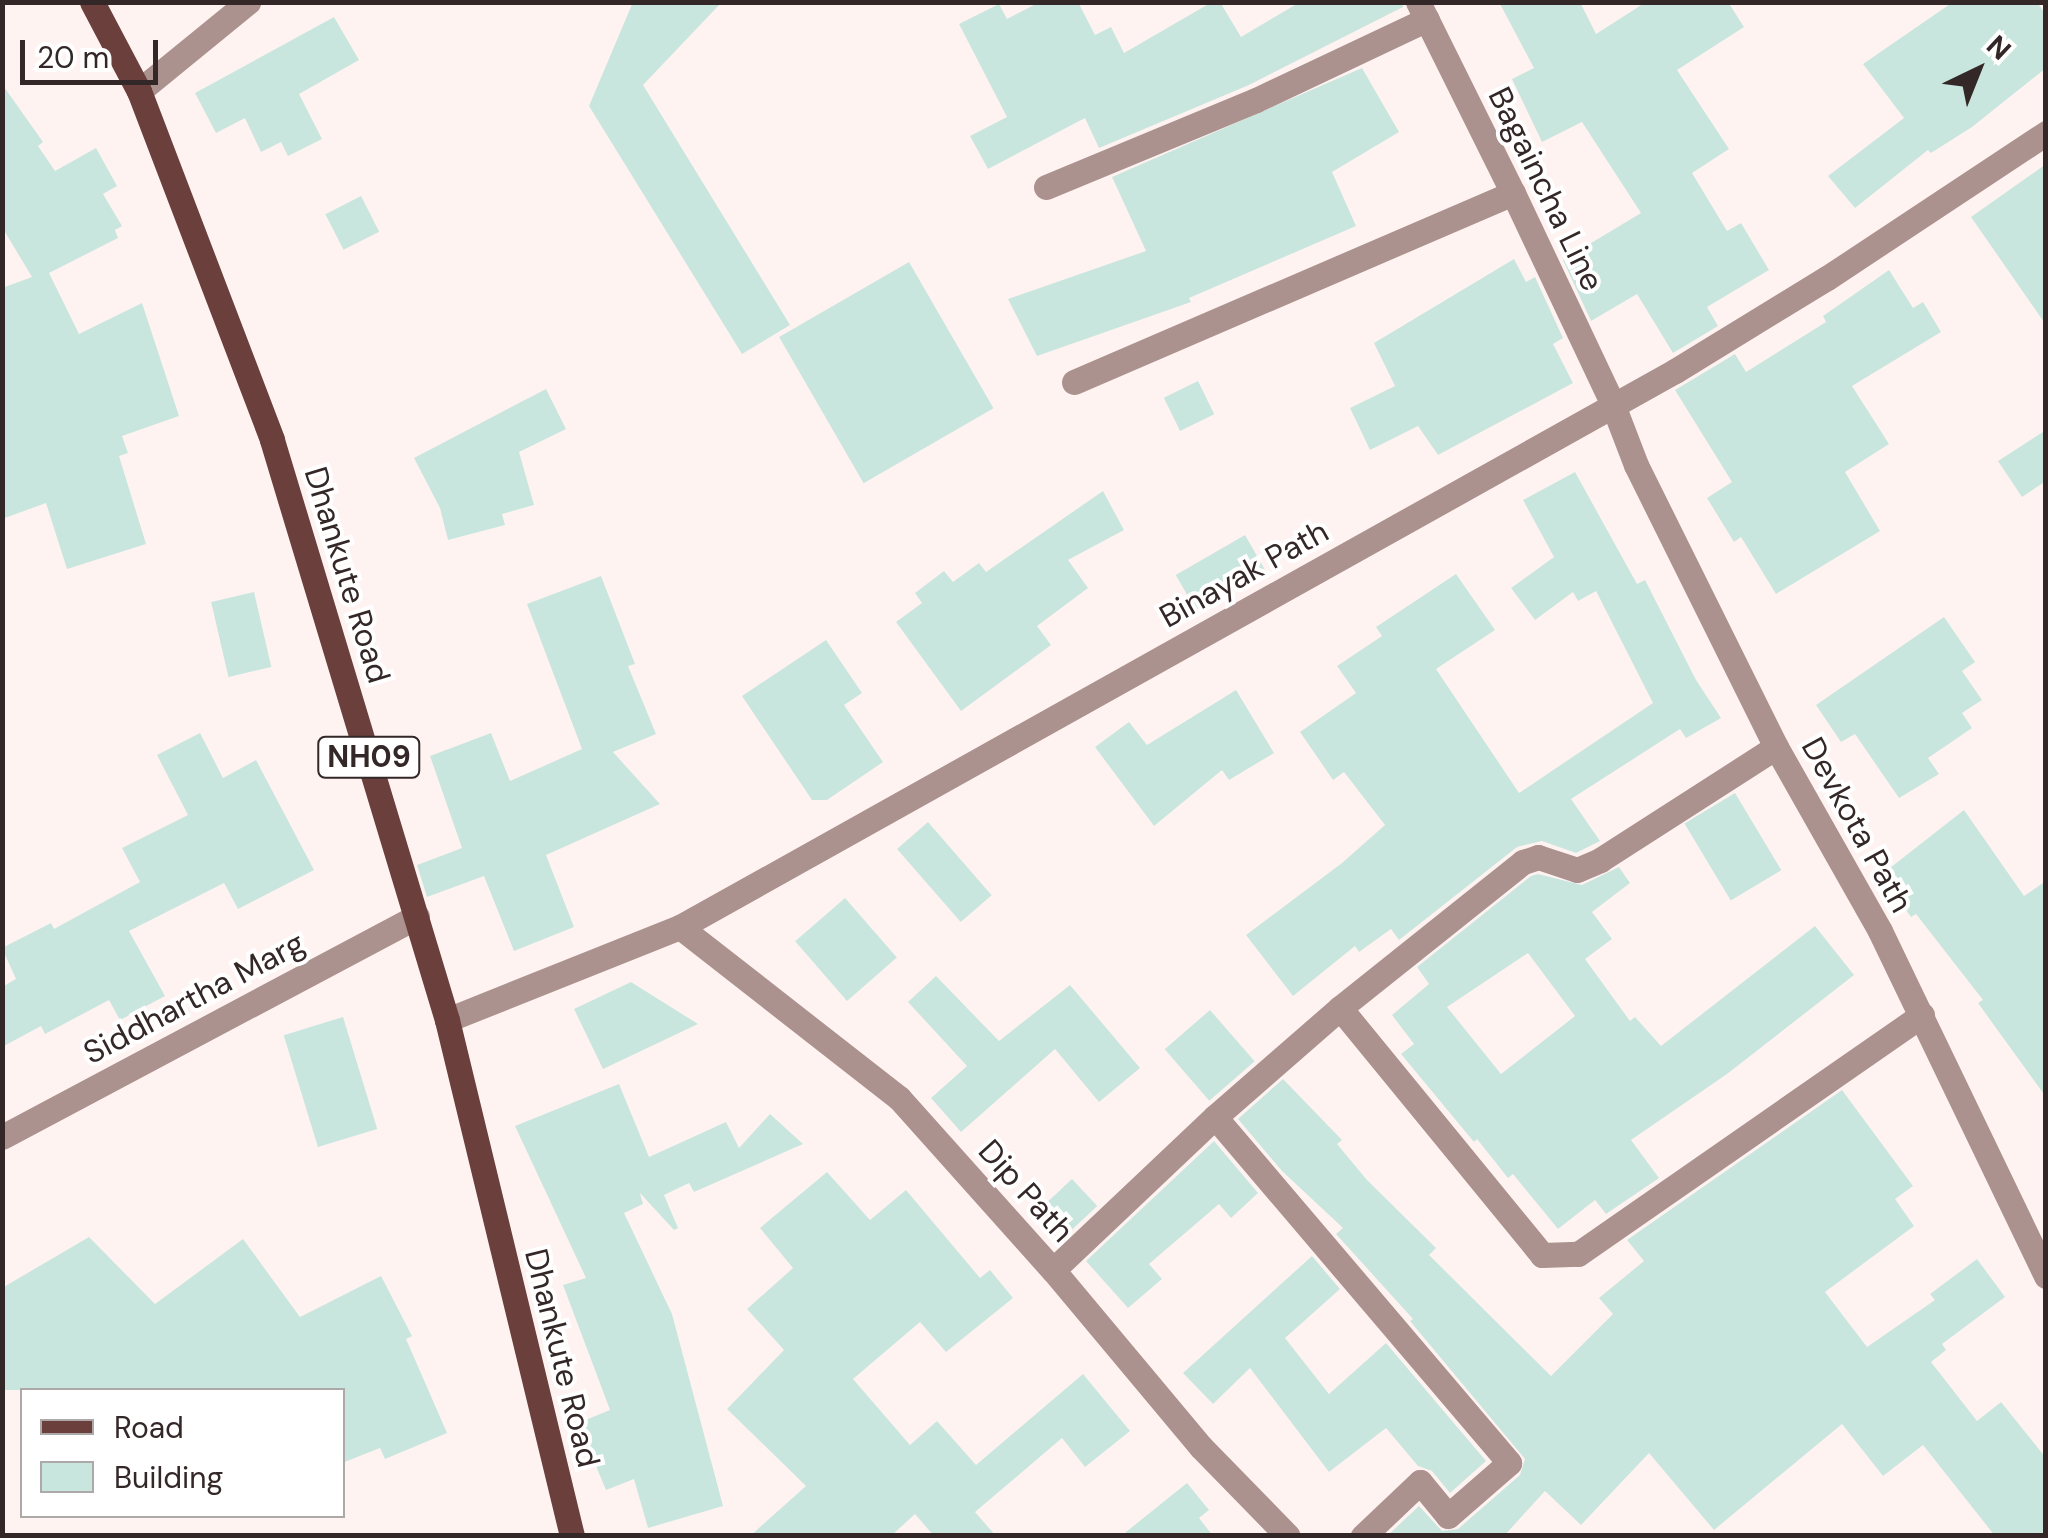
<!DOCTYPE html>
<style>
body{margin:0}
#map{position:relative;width:2048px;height:1538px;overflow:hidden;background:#fff3f2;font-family:"DM Sans",sans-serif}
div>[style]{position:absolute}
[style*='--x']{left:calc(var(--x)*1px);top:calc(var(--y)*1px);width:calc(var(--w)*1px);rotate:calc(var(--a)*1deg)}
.building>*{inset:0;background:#c9e6de;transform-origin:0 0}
.minor>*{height:25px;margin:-12.5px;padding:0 12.5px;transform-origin:12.5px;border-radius:12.5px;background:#ac928f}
.major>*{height:25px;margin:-12.5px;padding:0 12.5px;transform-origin:12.5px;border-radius:12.5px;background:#6b403c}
span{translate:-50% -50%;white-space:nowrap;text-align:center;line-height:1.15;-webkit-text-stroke:8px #fff;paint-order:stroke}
.shield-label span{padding:2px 8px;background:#fff;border:2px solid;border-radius:8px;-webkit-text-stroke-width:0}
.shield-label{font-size:30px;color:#332827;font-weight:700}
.street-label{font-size:32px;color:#332827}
.frame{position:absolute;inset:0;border:5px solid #332827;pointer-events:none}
.legend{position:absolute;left:20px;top:1388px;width:325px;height:130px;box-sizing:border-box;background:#fff;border:2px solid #ada9a9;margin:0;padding:12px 18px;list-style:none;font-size:30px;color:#332827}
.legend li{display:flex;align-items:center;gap:20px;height:50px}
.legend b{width:50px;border:2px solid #ada9a9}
.north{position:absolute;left:1928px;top:20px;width:100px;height:100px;-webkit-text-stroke:8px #fff;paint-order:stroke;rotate:43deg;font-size:28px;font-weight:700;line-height:40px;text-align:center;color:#332827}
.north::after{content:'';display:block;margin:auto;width:35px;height:45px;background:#332827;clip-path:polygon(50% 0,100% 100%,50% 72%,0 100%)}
.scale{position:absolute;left:20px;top:40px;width:138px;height:45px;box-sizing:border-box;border:5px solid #332827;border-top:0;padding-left:12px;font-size:30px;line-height:35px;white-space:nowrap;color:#332827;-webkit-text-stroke:8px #fff;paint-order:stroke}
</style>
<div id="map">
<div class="building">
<i style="clip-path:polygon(633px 2px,722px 2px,643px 85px,790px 325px,742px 354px,589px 106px)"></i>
<i style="clip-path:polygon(1040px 2px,1078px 2px,1095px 35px,1111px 27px,1124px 53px,1212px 2px,1220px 2px,1241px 37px,1300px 2px,1402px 2px,1403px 7px,1249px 85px,1099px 148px,1085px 118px,988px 169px,970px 136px,1007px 117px,959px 24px,999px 4px,1007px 19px)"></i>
<i style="clip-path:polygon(1499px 2px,1580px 2px,1596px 34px,1646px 2px,1728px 2px,1744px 27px,1677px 70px,1729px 149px,1692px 173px,1727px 231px,1741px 223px,1769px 270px,1707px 307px,1718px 326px,1673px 353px,1637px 294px,1591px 321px,1563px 260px,1641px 213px,1582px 122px,1542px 142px,1512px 79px,1534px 68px)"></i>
<i style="clip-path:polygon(1953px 2px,2037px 2px,2046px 15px,2046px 68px,1972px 127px,1931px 153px,1928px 150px,1855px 208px,1828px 176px,1904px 118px,1863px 64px)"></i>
<i style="clip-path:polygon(334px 17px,359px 60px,299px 94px,322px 139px,288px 156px,281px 142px,261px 152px,245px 118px,216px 133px,195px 93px)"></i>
<i style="clip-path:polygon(1362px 68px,1399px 132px,1332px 172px,1356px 226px,1189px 298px,1191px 302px,1037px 356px,1008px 299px,1146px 251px,1112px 177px)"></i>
<i style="clip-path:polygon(2px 84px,43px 142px,38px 146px,55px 171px,96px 148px,117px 186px,103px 194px,122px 226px,115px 230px,118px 238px,49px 273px,79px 334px,142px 303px,179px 416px,122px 436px,128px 453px,119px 456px,146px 544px,67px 569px,46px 503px,2px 519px,2px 288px,32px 277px,2px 227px)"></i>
<i style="clip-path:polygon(2046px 164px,2046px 325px,1971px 217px)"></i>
<i style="left:361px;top:196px;width:40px;height:40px;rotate:63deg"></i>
<i style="clip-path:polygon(1514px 259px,1526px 282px,1535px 277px,1563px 338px,1553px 344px,1573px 383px,1438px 455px,1418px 426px,1370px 450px,1350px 408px,1395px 386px,1374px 343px)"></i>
<i style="left:909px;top:262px;width:169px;height:150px;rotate:60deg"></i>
<i style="clip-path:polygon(1889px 270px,1913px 308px,1923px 302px,1941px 332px,1852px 386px,1889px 444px,1845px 472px,1880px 531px,1776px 594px,1741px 537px,1734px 542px,1707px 498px,1732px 482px,1675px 390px,1735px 354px,1746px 372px,1826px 322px,1823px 316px)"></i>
<i style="left:1198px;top:381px;width:37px;height:38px;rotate:64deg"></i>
<i style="clip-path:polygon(546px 389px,566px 429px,519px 452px,534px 505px,502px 514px,505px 525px,448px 540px,440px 508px,414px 458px)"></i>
<i style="clip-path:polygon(2046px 430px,2046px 481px,2022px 497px,1998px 461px)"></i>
<i style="clip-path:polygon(1575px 472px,1637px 584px,1645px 580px,1696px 680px,1721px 718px,1686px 738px,1680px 729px,1571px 799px,1600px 841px,1576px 853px,1542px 841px,1517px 847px,1399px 940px,1391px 929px,1359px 952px,1355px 946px,1293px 996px,1246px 935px,1342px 863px,1385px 825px,1344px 772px,1333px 780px,1300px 732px,1356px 693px,1337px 666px,1382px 636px,1376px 627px,1456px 574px,1495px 630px,1436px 669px,1519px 793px,1653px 703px,1596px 591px,1578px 601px,1573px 592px,1535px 620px,1511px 588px,1554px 557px,1523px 500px)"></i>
<i style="clip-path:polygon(1103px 491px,1124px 530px,1068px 560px,1088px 588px,1037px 626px,1051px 645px,961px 711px,896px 622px,922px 603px,915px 593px,944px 571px,953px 582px,979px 563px,986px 572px)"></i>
<i style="left:1245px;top:535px;width:40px;height:80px;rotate:60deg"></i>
<i style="clip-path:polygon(601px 576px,635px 664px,628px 666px,656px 734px,613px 752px,660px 804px,546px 855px,574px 927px,514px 951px,484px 876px,427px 897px,417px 865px,462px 848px,430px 756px,491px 733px,510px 781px,582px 749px,527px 604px)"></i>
<i style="left:254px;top:592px;width:77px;height:44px;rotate:77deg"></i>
<i style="clip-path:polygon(1944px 617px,1975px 662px,1962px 671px,1982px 700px,1962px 713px,1972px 728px,1928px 758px,1939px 774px,1899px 798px,1855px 734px,1841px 742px,1816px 705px)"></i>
<i style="clip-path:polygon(826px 640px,862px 693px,844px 705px,883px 762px,827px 800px,812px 800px,742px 696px)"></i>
<i style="clip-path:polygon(1236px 690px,1274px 753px,1229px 780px,1222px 770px,1154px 826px,1095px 747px,1129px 722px,1147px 745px)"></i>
<i style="clip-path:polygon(200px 733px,223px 778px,256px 760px,314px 870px,238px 909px,224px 883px,129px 931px,165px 996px,120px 1020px,109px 1000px,45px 1034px,41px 1026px,2px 1047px,2px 987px,16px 979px,2px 948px,51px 923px,54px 929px,140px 882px,122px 848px,188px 815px,157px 755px)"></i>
<i style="left:1735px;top:793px;width:90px;height:59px;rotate:59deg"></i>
<i style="clip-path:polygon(1964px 810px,2024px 896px,2046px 881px,2046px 1097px,1978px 1003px,1983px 1000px,1916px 914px,1911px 917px,1881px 875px)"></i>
<i style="left:928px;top:822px;width:97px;height:41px;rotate:49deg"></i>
<i style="clip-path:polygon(evenodd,1619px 867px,1630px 883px,1592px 912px,1612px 939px,1585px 959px,1630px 1021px,1635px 1017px,1661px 1046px,1815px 926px,1854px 975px,1727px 1074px,1631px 1140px,1659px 1178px,1606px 1214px,1595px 1200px,1558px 1229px,1513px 1174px,1508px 1178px,1477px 1139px,1474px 1142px,1401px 1054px,1414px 1044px,1392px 1015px,1429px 984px,1417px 967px,1531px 876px,1538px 874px,1582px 885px,1619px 867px,1528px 953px,1575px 1016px,1501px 1074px,1447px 1007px,1528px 953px)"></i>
<i style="left:845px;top:898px;width:79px;height:66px;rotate:49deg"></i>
<i style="clip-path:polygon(936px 976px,999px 1041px,1070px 985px,1140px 1068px,1099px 1102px,1055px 1049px,961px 1132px,931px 1098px,967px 1066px,908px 1002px)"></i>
<i style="clip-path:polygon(631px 982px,698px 1024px,603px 1069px,574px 1009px)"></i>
<i style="left:1210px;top:1010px;width:68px;height:60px;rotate:49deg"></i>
<i style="left:343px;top:1017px;width:117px;height:62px;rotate:73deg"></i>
<i style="clip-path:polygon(1283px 1079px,1342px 1140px,1337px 1144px,1367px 1180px,1436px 1248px,1429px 1255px,1551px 1376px,1613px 1314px,1599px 1298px,1644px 1261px,1627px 1240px,1842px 1090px,1913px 1186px,1895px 1199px,1914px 1226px,1825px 1292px,1867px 1347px,1935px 1300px,1930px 1294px,1977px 1259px,2005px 1297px,1942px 1344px,1946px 1350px,1931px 1362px,1977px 1421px,2001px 1402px,2046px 1458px,2046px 1536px,1995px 1536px,1923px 1445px,1883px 1476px,1842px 1424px,1714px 1530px,1649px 1453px,1581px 1525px,1545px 1491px,1504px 1536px,1387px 1536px,1419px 1506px,1442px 1531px,1458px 1529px,1520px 1475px,1525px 1459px,1410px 1321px,1413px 1319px,1336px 1234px,1343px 1228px,1282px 1171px,1238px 1119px)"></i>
<i style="clip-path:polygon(619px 1084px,649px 1157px,726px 1122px,739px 1148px,770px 1114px,803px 1144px,694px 1192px,689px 1183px,664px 1195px,678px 1228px,674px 1230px,640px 1193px,643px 1204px,624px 1213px,672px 1314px,723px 1506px,648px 1528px,634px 1479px,606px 1490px,578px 1423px,610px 1410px,563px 1285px,586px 1278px,515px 1126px)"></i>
<i style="clip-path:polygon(1214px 1141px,1258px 1193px,1231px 1218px,1219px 1204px,1149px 1264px,1162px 1279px,1128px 1308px,1086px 1261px)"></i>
<i style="clip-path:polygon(827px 1172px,870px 1220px,906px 1190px,980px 1278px,990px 1270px,1013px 1298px,946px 1352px,920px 1322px,853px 1379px,910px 1445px,937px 1421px,976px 1465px,1083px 1374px,1130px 1431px,1085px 1467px,1062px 1438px,975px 1512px,996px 1536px,934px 1536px,915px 1514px,891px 1536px,750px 1536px,806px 1486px,727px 1409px,784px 1350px,747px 1309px,793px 1268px,760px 1228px)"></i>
<i style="left:1072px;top:1179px;width:37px;height:42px;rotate:47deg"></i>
<i style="clip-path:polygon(89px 1237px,155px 1304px,243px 1239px,300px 1317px,381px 1276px,412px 1336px,406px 1339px,447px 1433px,385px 1459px,380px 1448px,342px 1463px,342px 1390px,2px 1390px,2px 1288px)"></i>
<i style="clip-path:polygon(1312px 1256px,1340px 1289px,1285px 1338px,1329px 1394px,1386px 1343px,1486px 1461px,1450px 1493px,1432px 1471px,1418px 1466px,1386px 1428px,1329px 1472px,1250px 1368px,1213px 1404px,1183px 1373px)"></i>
<i style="clip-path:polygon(1187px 1483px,1209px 1510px,1199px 1518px,1213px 1536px,1121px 1536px)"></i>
</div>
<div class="minor">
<i style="--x:1418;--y:2;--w:213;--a:63.6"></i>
<i style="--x:1513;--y:193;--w:234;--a:64.7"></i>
<i style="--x:1613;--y:405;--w:64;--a:69"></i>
<i style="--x:1636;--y:465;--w:315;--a:63.6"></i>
<i style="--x:1776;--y:747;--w:211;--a:60.5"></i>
<i style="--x:1880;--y:931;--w:383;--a:64.3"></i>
<i style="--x:139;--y:91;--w:141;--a:-39.2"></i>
<i style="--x:1046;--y:187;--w:227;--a:-22.5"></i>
<i style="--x:1256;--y:100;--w:189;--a:-25.3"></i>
<i style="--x:1074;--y:382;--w:478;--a:-23.3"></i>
<i style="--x:680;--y:927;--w:278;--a:38"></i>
<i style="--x:899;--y:1098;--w:231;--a:48.2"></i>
<i style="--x:1053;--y:1270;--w:231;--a:50.1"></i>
<i style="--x:1201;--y:1447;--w:124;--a:45.7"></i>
<i style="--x:1340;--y:1008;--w:319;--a:50.7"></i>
<i style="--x:1542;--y:1255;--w:36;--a:-2"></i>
<i style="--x:1578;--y:1254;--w:419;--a:-34.8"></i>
<i style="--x:447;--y:1020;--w:251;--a:-21.8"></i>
<i style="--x:680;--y:927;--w:1140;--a:-29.2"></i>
<i style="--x:1675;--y:371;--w:178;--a:-31.5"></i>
<i style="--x:1827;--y:278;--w:263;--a:-33.5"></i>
<i style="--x:1215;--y:1117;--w:454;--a:49.6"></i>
<i style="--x:1509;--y:1463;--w:81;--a:139"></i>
<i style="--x:1448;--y:1516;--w:44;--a:-129.5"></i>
<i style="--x:1420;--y:1482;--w:79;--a:136.5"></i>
<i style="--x:2;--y:1137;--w:470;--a:-28"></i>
<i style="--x:1053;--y:1270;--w:223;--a:-43.4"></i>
<i style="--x:1215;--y:1117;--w:166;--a:-41.1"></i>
<i style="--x:1340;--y:1008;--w:234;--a:-38.6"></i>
<i style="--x:1523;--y:862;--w:16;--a:-18"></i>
<i style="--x:1538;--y:857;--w:41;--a:18.4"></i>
<i style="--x:1577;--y:870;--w:25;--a:-23"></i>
<i style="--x:1600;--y:860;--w:209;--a:-32.7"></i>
</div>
<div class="major">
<i style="--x:92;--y:2;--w:101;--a:62.2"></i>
<i style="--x:139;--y:91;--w:373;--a:69.1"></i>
<i style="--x:272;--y:440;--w:606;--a:73.21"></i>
<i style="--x:447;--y:1020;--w:531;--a:76.38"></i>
</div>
<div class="shield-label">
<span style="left:369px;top:757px">NH09</span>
</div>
<div class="street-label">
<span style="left:1546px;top:189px;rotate:64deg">Bagaincha Line</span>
<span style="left:1244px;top:574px;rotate:-29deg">Binayak Path</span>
<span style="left:347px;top:575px;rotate:73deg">Dhankute Road</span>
<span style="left:1857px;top:825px;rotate:61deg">Devkota Path</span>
<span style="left:194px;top:998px;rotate:-28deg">Siddhartha Marg</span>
<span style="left:1026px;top:1191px;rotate:48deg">Dip Path</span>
<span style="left:562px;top:1358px;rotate:76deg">Dhankute Road</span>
</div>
<div class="frame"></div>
<ul class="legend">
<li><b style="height:12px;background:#6b403c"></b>Road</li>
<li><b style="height:28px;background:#c9e6de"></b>Building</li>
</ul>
<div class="north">N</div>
<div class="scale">20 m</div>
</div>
